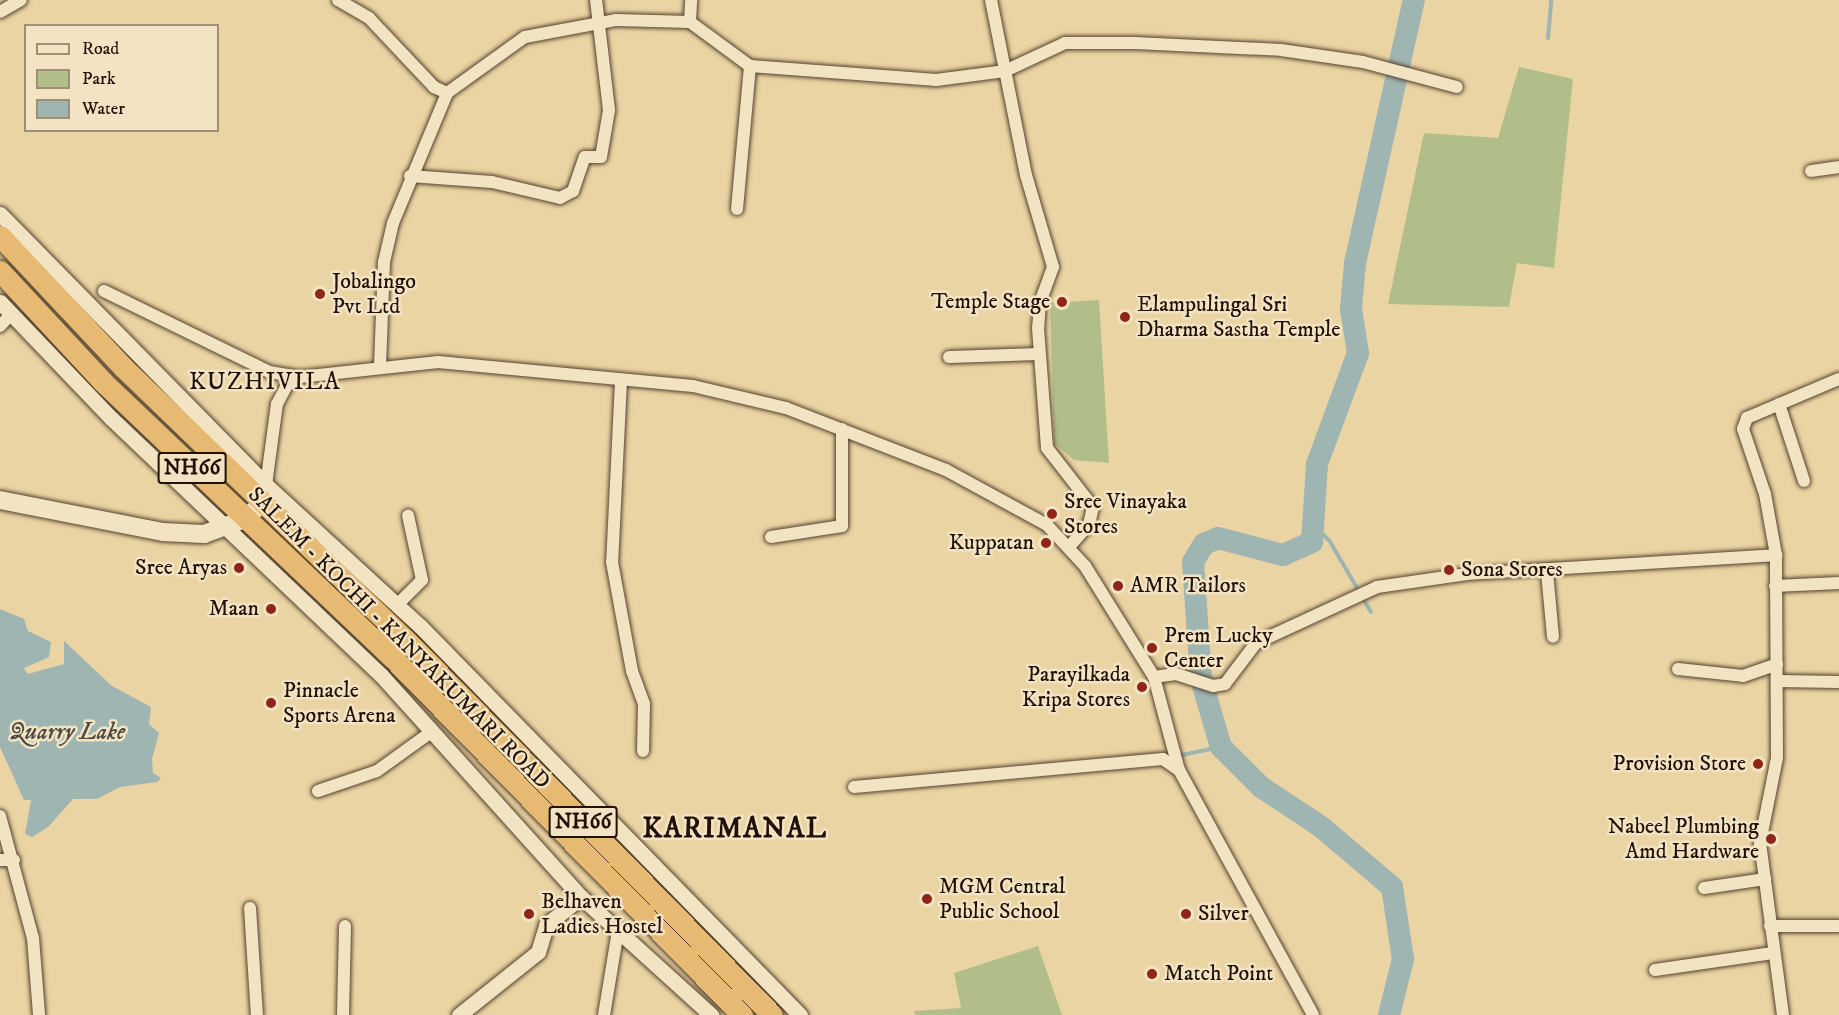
<!DOCTYPE html>
<style>
body{margin:0}
#map{position:relative;width:1839px;height:1015px;overflow:hidden;background:#ebd4a3;font-family:"IM FELL DW Pica",serif}
div>[style]{position:absolute}
[style*='--x']{left:calc(var(--x)*1px);top:calc(var(--y)*1px);width:calc(var(--w)*1px);rotate:calc(var(--a)*1deg)}
.green>*{inset:0;background:#b2be89}
.water>*{inset:0;background:#9eb5b2}
.stream>*{height:4px;margin:-2px;padding:0 2px;transform-origin:2px;border-radius:2px;background:#9eb5b2}
.river>*{height:22px;margin:-11px;padding:0 11px;transform-origin:11px;border-radius:11px;background:#9eb5b2}
.roads{filter:drop-shadow(0 0 2px #54422f) drop-shadow(0 0 2px #54422f)}
.minor>*{height:12px;margin:-6px;padding:0 6px;transform-origin:6px;border-radius:6px;background:#f2e3c3}
.tertiary>*{height:15px;margin:-7.5px;padding:0 7.5px;transform-origin:7.5px;border-radius:7.5px;background:#f2e3c3}
.secondary>*{height:18px;margin:-9px;padding:0 9px;transform-origin:9px;border-radius:9px;background:#f2e3c3}
.trunk>*{height:21px;margin:-10.5px;padding:0 10.5px;transform-origin:10.5px;border-radius:10.5px;background:#e6ba72}
.dots>*{width:16px;height:16px;translate:-50% -50%;box-sizing:border-box;border:3px solid #f2e3c3;border-radius:50%}
span{translate:-50% -50%;white-space:nowrap;text-align:center;line-height:1.15;-webkit-text-stroke:5px #f2e3c3;paint-order:stroke}
.shield-label span{padding:2px 4px;background:#f2e3c3;border:2px solid;border-radius:4px;-webkit-text-stroke-width:0}
.shield-label{font-size:21px;color:#221108;font-weight:700}
.poi-label{font-size:22px;color:#221108}
.left{translate:0 -50%;text-align:left}
.right{translate:-100% -50%;text-align:right}
.street-label{font-size:22px;color:#221108}
.neighbourhood-label{font-size:24px;color:#221108;letter-spacing:1.5px}
.water-label{font-size:24px;color:#4d4a44;font-style:italic}
.district-label{font-size:28px;color:#221108;font-weight:700;letter-spacing:1.5px}
.legend{position:absolute;left:24px;top:24px;width:195px;height:108px;box-sizing:border-box;background:#f2e3c3;border:2px solid #9f8f78;margin:0;padding:8px 10px;list-style:none;font-size:18px;color:#221108}
.legend li{display:flex;align-items:center;gap:12px;height:30px}
.legend b{width:30px;border:2px solid #9f8f78}
</style>
<div id="map">
<div class="green">
<i style="clip-path:polygon(1519px 67px,1573px 79px,1554px 268px,1517px 263px,1509px 307px,1388px 304px,1424px 133px,1498px 138px)"></i>
<i style="clip-path:polygon(1099px 300px,1109px 463px,1074px 460px,1054px 443px,1050px 303px)"></i>
<i style="clip-path:polygon(1038px 946px,1062px 1015px,915px 1015px,914px 1011px,961px 1008px,954px 973px)"></i>
</div>
<div class="water">
<i style="clip-path:polygon(0 609px,24px 619px,28px 631px,51px 642px,49px 657px,24px 668px,28px 674px,64px 664px,64px 641px,112px 686px,151px 707px,149px 724px,159px 733px,152px 759px,153px 773px,161px 778px,157px 782px,120px 787px,97px 799px,73px 799px,48px 827px,32px 837px,25px 834px,31px 800px,24px 800px,0 747px)"></i>
</div>
<div class="stream">
<i style="--x:1548;--y:38;--w:38;--a:-85"></i>
<i style="--x:1311;--y:524;--w:24;--a:42"></i>
<i style="--x:1329;--y:540;--w:83;--a:59.7"></i>
<i style="--x:1182;--y:755;--w:40;--a:-12"></i>
</div>
<div class="river">
<i style="--x:1389;--y:1015;--w:58;--a:-76"></i>
<i style="--x:1403;--y:959;--w:73;--a:-98.7"></i>
<i style="--x:1392;--y:887;--w:94;--a:-139.7"></i>
<i style="--x:1320;--y:826;--w:71;--a:-146.5"></i>
<i style="--x:1261;--y:787;--w:57;--a:-135"></i>
<i style="--x:1221;--y:747;--w:71;--a:-106.4"></i>
<i style="--x:1201;--y:679;--w:117;--a:-93.9"></i>
<i style="--x:1193;--y:562;--w:21;--a:-59"></i>
<i style="--x:1204;--y:544;--w:15;--a:-23"></i>
<i style="--x:1218;--y:538;--w:67;--a:14.7"></i>
<i style="--x:1283;--y:555;--w:32;--a:-24"></i>
<i style="--x:1312;--y:542;--w:78;--a:-86.3"></i>
<i style="--x:1317;--y:464;--w:118;--a:-69.7"></i>
<i style="--x:1358;--y:353;--w:45;--a:-99"></i>
<i style="--x:1351;--y:309;--w:46;--a:-85"></i>
<i style="--x:1355;--y:263;--w:270;--a:-77.4"></i>
</div>
<div class="roads">
<div class="minor">
<i style="--x:338;--y:0;--w:36;--a:30"></i>
<i style="--x:369;--y:18;--w:95;--a:46.7"></i>
<i style="--x:434;--y:87;--w:14;--a:25"></i>
<i style="--x:447;--y:93;--w:96;--a:-35.7"></i>
<i style="--x:525;--y:37;--w:93;--a:-10.6"></i>
<i style="--x:616;--y:20;--w:74;--a:1.5"></i>
<i style="--x:690;--y:22;--w:74;--a:36.3"></i>
<i style="--x:750;--y:66;--w:187;--a:4.3"></i>
<i style="--x:936;--y:80;--w:70;--a:-7.4"></i>
<i style="--x:1005;--y:71;--w:66;--a:-25"></i>
<i style="--x:1065;--y:43;--w:70;--a:0"></i>
<i style="--x:1135;--y:43;--w:146;--a:2.7"></i>
<i style="--x:1281;--y:50;--w:83;--a:8.3"></i>
<i style="--x:1363;--y:62;--w:97;--a:14.9"></i>
<i style="--x:991;--y:0;--w:178;--a:78.7"></i>
<i style="--x:1026;--y:175;--w:96;--a:73.6"></i>
<i style="--x:1053;--y:267;--w:37;--a:110"></i>
<i style="--x:1040;--y:302;--w:26;--a:94"></i>
<i style="--x:1038;--y:328;--w:120;--a:85.7"></i>
<i style="--x:1047;--y:448;--w:75;--a:52.1"></i>
<i style="--x:1093;--y:507;--w:17;--a:103"></i>
<i style="--x:1089;--y:524;--w:30;--a:131"></i>
<i style="--x:0;--y:12;--w:24;--a:-30"></i>
<i style="--x:690;--y:22;--w:22;--a:-87"></i>
<i style="--x:1811;--y:171;--w:28;--a:-8"></i>
<i style="--x:410;--y:176;--w:82;--a:4.2"></i>
<i style="--x:492;--y:182;--w:70;--a:13.2"></i>
<i style="--x:560;--y:198;--w:15;--a:-28"></i>
<i style="--x:573;--y:191;--w:36;--a:-71"></i>
<i style="--x:585;--y:157;--w:16;--a:0"></i>
<i style="--x:601;--y:157;--w:48;--a:-80.3"></i>
<i style="--x:609;--y:110;--w:111;--a:-96.7"></i>
<i style="--x:737;--y:209;--w:144;--a:-84.8"></i>
<i style="--x:104;--y:291;--w:184;--a:26.1"></i>
<i style="--x:269;--y:372;--w:31;--a:9"></i>
<i style="--x:0;--y:326;--w:16;--a:-47"></i>
<i style="--x:949;--y:357;--w:90;--a:-1.9"></i>
<i style="--x:380;--y:366;--w:104;--a:-87.8"></i>
<i style="--x:384;--y:262;--w:40;--a:-77"></i>
<i style="--x:393;--y:223;--w:141;--a:-67.4"></i>
<i style="--x:621;--y:381;--w:181;--a:92.8"></i>
<i style="--x:612;--y:562;--w:111;--a:79.6"></i>
<i style="--x:632;--y:671;--w:35;--a:70"></i>
<i style="--x:644;--y:704;--w:47;--a:91.2"></i>
<i style="--x:1779;--y:404;--w:81;--a:72"></i>
<i style="--x:266;--y:485;--w:82;--a:-82.3"></i>
<i style="--x:277;--y:404;--w:21;--a:-62"></i>
<i style="--x:287;--y:385;--w:15;--a:-32"></i>
<i style="--x:300;--y:377;--w:139;--a:-6.2"></i>
<i style="--x:438;--y:362;--w:256;--a:5.4"></i>
<i style="--x:693;--y:386;--w:96;--a:13.3"></i>
<i style="--x:786;--y:408;--w:172;--a:21.2"></i>
<i style="--x:946;--y:470;--w:115;--a:28.6"></i>
<i style="--x:1047;--y:525;--w:56;--a:47.2"></i>
<i style="--x:1085;--y:566;--w:131;--a:58.1"></i>
<i style="--x:1154;--y:677;--w:96;--a:75"></i>
<i style="--x:1179;--y:770;--w:279;--a:61.3"></i>
<i style="--x:771;--y:537;--w:72;--a:-8.8"></i>
<i style="--x:842;--y:526;--w:97;--a:-90"></i>
<i style="--x:1547;--y:572;--w:65;--a:84.7"></i>
<i style="--x:1775;--y:586;--w:64;--a:-2.7"></i>
<i style="--x:397;--y:605;--w:35;--a:-45"></i>
<i style="--x:422;--y:580;--w:66;--a:-102.2"></i>
<i style="--x:1678;--y:669;--w:65;--a:6.1"></i>
<i style="--x:1743;--y:676;--w:36;--a:-19"></i>
<i style="--x:1154;--y:677;--w:22;--a:-8"></i>
<i style="--x:1176;--y:674;--w:39;--a:18"></i>
<i style="--x:1213;--y:686;--w:12;--a:-9"></i>
<i style="--x:1225;--y:684;--w:51;--a:-52.9"></i>
<i style="--x:1256;--y:643;--w:133;--a:-24.8"></i>
<i style="--x:1377;--y:587;--w:91;--a:-8.2"></i>
<i style="--x:1467;--y:574;--w:310;--a:-3.5"></i>
<i style="--x:1778;--y:681;--w:61;--a:0.9"></i>
<i style="--x:854;--y:787;--w:310;--a:-5.2"></i>
<i style="--x:1163;--y:759;--w:19;--a:35"></i>
<i style="--x:318;--y:791;--w:62;--a:-18.7"></i>
<i style="--x:377;--y:771;--w:67;--a:-35.8"></i>
<i style="--x:0;--y:816;--w:126;--a:74.9"></i>
<i style="--x:33;--y:938;--w:77;--a:85.5"></i>
<i style="--x:0;--y:860;--w:14;--a:0"></i>
<i style="--x:1704;--y:888;--w:62;--a:-8.4"></i>
<i style="--x:250;--y:908;--w:107;--a:86.3"></i>
<i style="--x:1770;--y:926;--w:69;--a:0"></i>
<i style="--x:1655;--y:970;--w:119;--a:-8.2"></i>
<i style="--x:343;--y:1015;--w:89;--a:-88.7"></i>
<i style="--x:604;--y:1015;--w:86;--a:-80.6"></i>
<i style="--x:1783;--y:1015;--w:174;--a:-97.6"></i>
<i style="--x:1760;--y:843;--w:87;--a:-78.7"></i>
<i style="--x:1777;--y:758;--w:203;--a:-90.3"></i>
<i style="--x:1776;--y:555;--w:62;--a:-100.2"></i>
<i style="--x:1765;--y:494;--w:69;--a:-108.7"></i>
<i style="--x:1743;--y:429;--w:12;--a:-70"></i>
<i style="--x:1747;--y:418;--w:100;--a:-23"></i>
</div>
<div class="tertiary">
<i style="--x:0;--y:214;--w:380;--a:45.5"></i>
<i style="--x:0;--y:302;--w:161;--a:46.3"></i>
<i style="--x:111;--y:418;--w:373;--a:43.6"></i>
<i style="--x:381;--y:675;--w:299;--a:48"></i>
<i style="--x:581;--y:897;--w:176;--a:42.2"></i>
<i style="--x:262;--y:503;--w:18;--a:-77"></i>
<i style="--x:266;--y:485;--w:209;--a:42.5"></i>
<i style="--x:420;--y:626;--w:544;--a:45.67"></i>
<i style="--x:459;--y:1015;--w:101;--a:-38.6"></i>
<i style="--x:538;--y:952;--w:28;--a:-73"></i>
<i style="--x:546;--y:925;--w:45;--a:-38.7"></i>
</div>
<div class="secondary">
<i style="--x:0;--y:500;--w:166;--a:11.1"></i>
<i style="--x:163;--y:532;--w:41;--a:2.8"></i>
<i style="--x:204;--y:534;--w:44;--a:-20.1"></i>
<i style="--x:245;--y:519;--w:23;--a:-43"></i>
</div>
<div class="trunk">
<i style="--x:0;--y:236;--w:181;--a:46.8"></i>
<i style="--x:124;--y:368;--w:390;--a:44"></i>
<i style="--x:405;--y:639;--w:525;--a:45.69"></i>
<i style="--x:0;--y:271;--w:151;--a:47.1"></i>
<i style="--x:103;--y:382;--w:399;--a:43.6"></i>
<i style="--x:392;--y:657;--w:501;--a:45.65"></i>
</div>
</div>
<div class="dots">
<i style="left:320px;top:294px;background:#8f2418"></i>
<i style="left:1062px;top:302px;background:#8f2418"></i>
<i style="left:1125px;top:317px;background:#8f2418"></i>
<i style="left:1052px;top:514px;background:#8f2418"></i>
<i style="left:1046px;top:543px;background:#8f2418"></i>
<i style="left:239px;top:568px;background:#8f2418"></i>
<i style="left:1449px;top:570px;background:#8f2418"></i>
<i style="left:1118px;top:586px;background:#8f2418"></i>
<i style="left:271px;top:609px;background:#8f2418"></i>
<i style="left:1152px;top:648px;background:#8f2418"></i>
<i style="left:1142px;top:687px;background:#8f2418"></i>
<i style="left:271px;top:703px;background:#8f2418"></i>
<i style="left:1758px;top:764px;background:#8f2418"></i>
<i style="left:1771px;top:839px;background:#8f2418"></i>
<i style="left:927px;top:899px;background:#8f2418"></i>
<i style="left:529px;top:914px;background:#8f2418"></i>
<i style="left:1186px;top:914px;background:#8f2418"></i>
<i style="left:1152px;top:974px;background:#8f2418"></i>
</div>
<div class="shield-label">
<span style="left:192px;top:468px">NH66</span>
<span style="left:583px;top:822px">NH66</span>
</div>
<div class="poi-label">
<span class="left" style="left:332px;top:294px">Jobalingo<br>Pvt Ltd</span>
<span class="right" style="left:1050px;top:302px">Temple Stage</span>
<span class="left" style="left:1137px;top:317px">Elampulingal Sri<br>Dharma Sastha Temple</span>
<span class="left" style="left:1064px;top:514px">Sree Vinayaka<br>Stores</span>
<span class="right" style="left:1034px;top:543px">Kuppatan</span>
<span class="right" style="left:227px;top:568px">Sree Aryas</span>
<span class="left" style="left:1461px;top:570px">Sona Stores</span>
<span class="left" style="left:1130px;top:586px">AMR Tailors</span>
<span class="right" style="left:259px;top:609px">Maan</span>
<span class="left" style="left:1164px;top:648px">Prem Lucky<br>Center</span>
<span class="right" style="left:1130px;top:687px">Parayilkada<br>Kripa Stores</span>
<span class="left" style="left:283px;top:703px">Pinnacle<br>Sports Arena</span>
<span class="right" style="left:1746px;top:764px">Provision Store</span>
<span class="right" style="left:1759px;top:839px">Nabeel Plumbing<br>Amd Hardware</span>
<span class="left" style="left:939px;top:899px">MGM Central<br>Public School</span>
<span class="left" style="left:541px;top:914px">Belhaven<br>Ladies Hostel</span>
<span class="left" style="left:1198px;top:914px">Silver</span>
<span class="left" style="left:1164px;top:974px">Match Point</span>
</div>
<div class="street-label">
<span style="left:399px;top:638px;rotate:45deg">SALEM - KOCHI - KANYAKUMARI ROAD</span>
</div>
<div class="neighbourhood-label">
<span style="left:265px;top:383px">KUZHIVILA</span>
</div>
<div class="water-label">
<span style="left:67px;top:733px">Quarry Lake</span>
</div>
<div class="district-label">
<span style="left:735px;top:829px">KARIMANAL</span>
</div>
<ul class="legend">
<li><b style="height:8px;background:#f2e3c3"></b>Road</li>
<li><b style="height:16px;background:#b2be89"></b>Park</li>
<li><b style="height:16px;background:#9eb5b2"></b>Water</li>
</ul>
</div>
